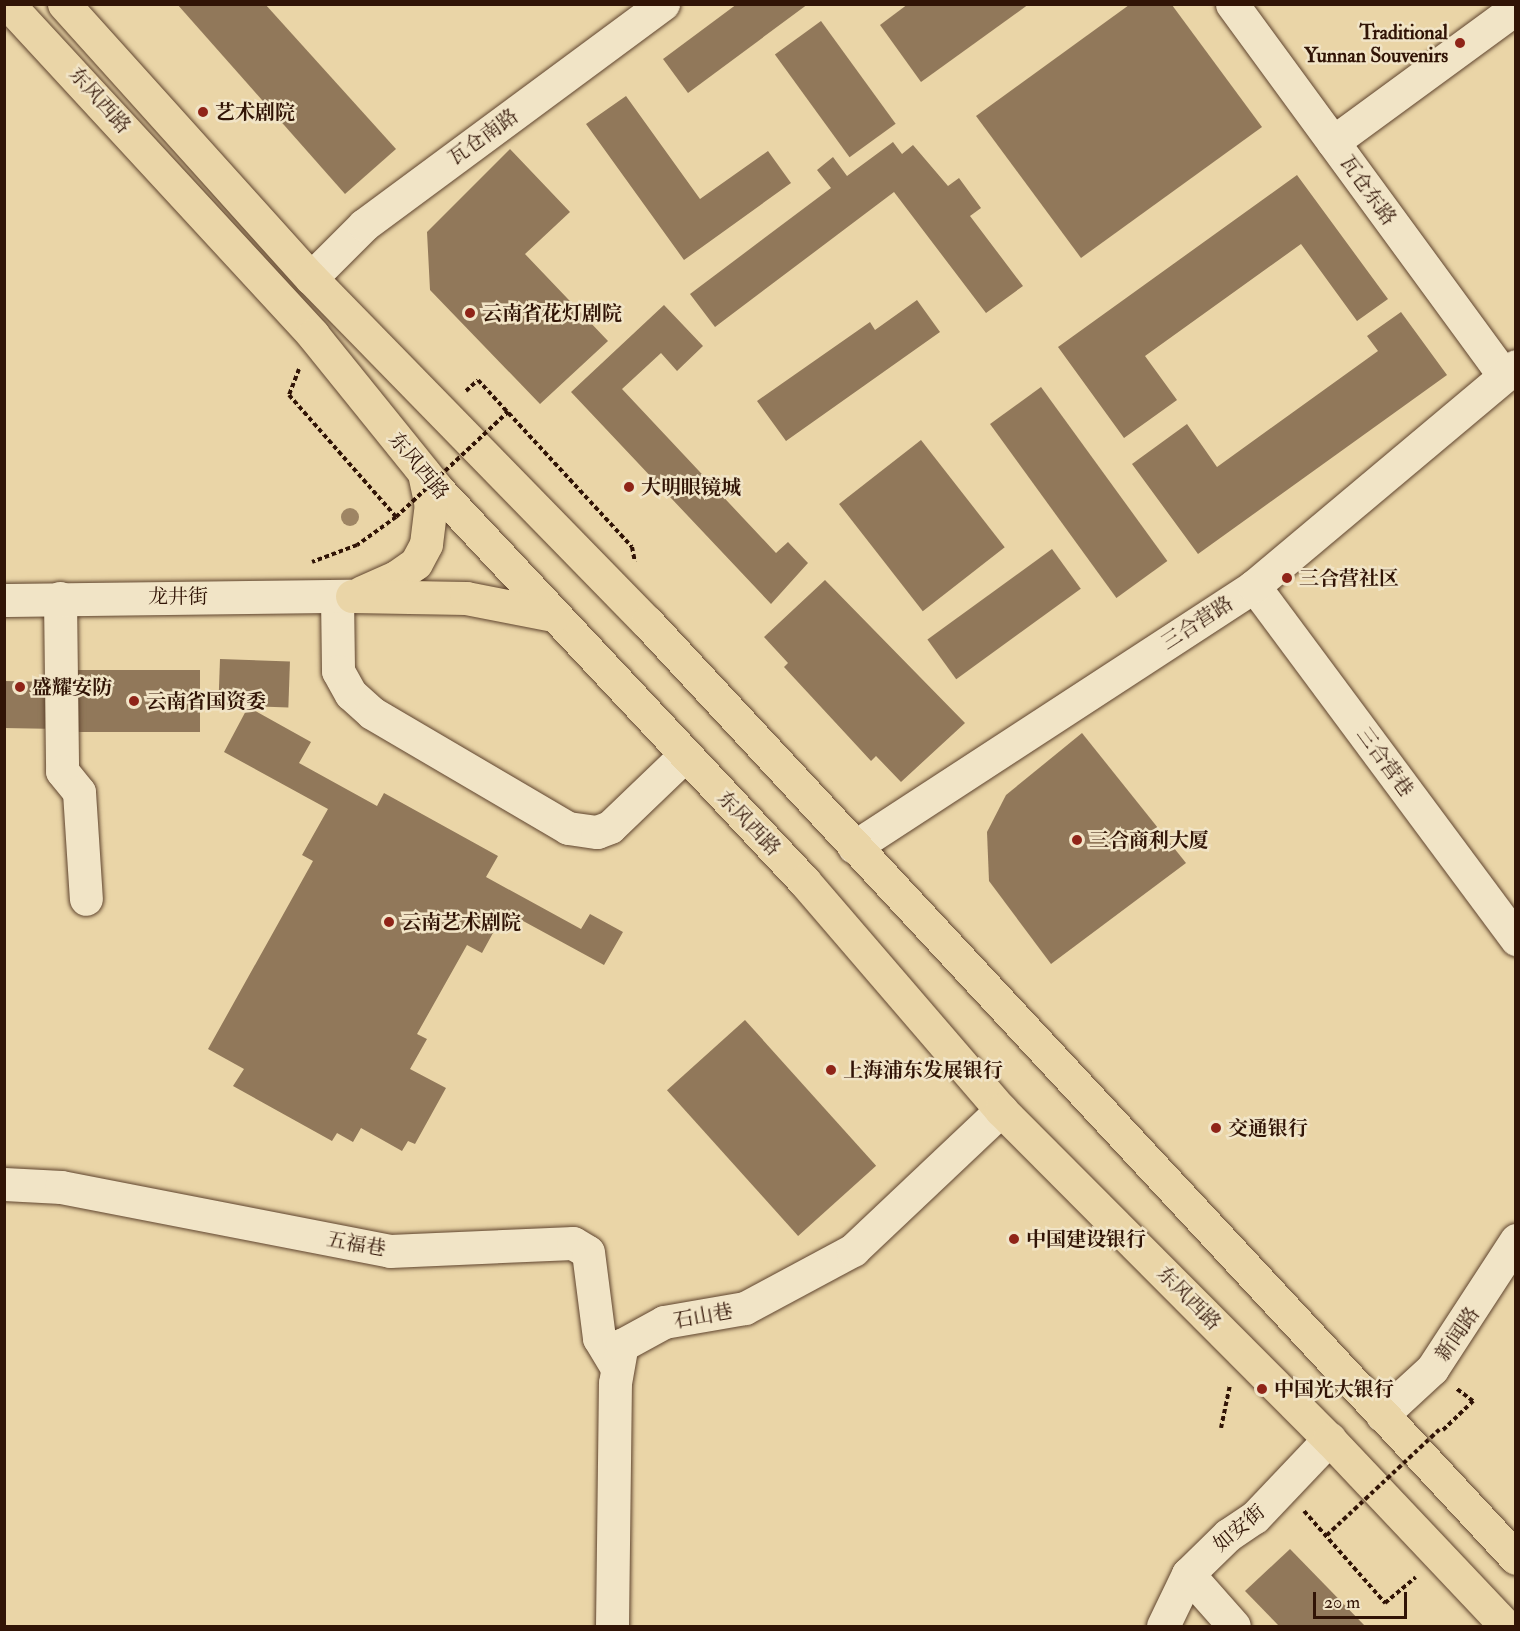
<!DOCTYPE html>
<meta charset="utf-8">
<style>
body{margin:0}
#map{position:relative;width:1520px;height:1631px;overflow:hidden;background:#ead5a7;font-family:"IM FELL Double Pica","Noto Serif SC",serif}
div>[style]{position:absolute}
[style*='--x']{left:calc(var(--x)*1px);top:calc(var(--y)*1px);width:calc(var(--w)*1px);rotate:calc(var(--a)*1deg)}
.building>*{inset:0;background:#91785a;transform-origin:0 0}
.path>*{height:4px;margin-top:-2px;transform-origin:0;background:repeating-linear-gradient(90deg,#311406 0 4.5px,transparent 0 7.5px)}
.roads{filter:drop-shadow(0 0 2px #5f442e) drop-shadow(0 0 2px #5f442e)}
.minor>*{height:33px;margin:-16.5px;padding:0 16.5px;transform-origin:16.5px;border-radius:16.5px;background:#f1e4c6}
.major>*{height:33px;margin:-16.5px;padding:0 16.5px;transform-origin:16.5px;border-radius:16.5px;background:#ead5a7}
.path-bridge>*{height:4px;margin-top:-2px;transform-origin:0;background:repeating-linear-gradient(90deg,#311406 0 4.5px,transparent 0 7.5px)}
.trees>*{width:18px;height:18px;margin:-9px;border-radius:50%;background:#9e8564}
.dots>*{width:16px;height:16px;translate:-50% -50%;box-sizing:border-box;border:3px solid #f1e4c6;border-radius:50%}
span{translate:-50% -50%;white-space:nowrap;text-align:center;line-height:1.15;-webkit-text-stroke:5px #f1e4c6;paint-order:stroke}
.poi-label{font-size:20px;color:#311406;font-weight:700}
.right{translate:-100% -50%;text-align:right}
.left{translate:0 -50%;text-align:left}
.street-label{font-size:20px;color:#311406}
.frame{position:absolute;inset:0;border:6px solid #311406;pointer-events:none}
.scale{position:absolute;left:1313px;top:1592px;width:94px;height:27px;box-sizing:border-box;border:3px solid #311406;border-top:0;padding-left:8px;font-size:18px;line-height:21px;white-space:nowrap;color:#311406;-webkit-text-stroke:4px #f1e4c6;paint-order:stroke}
</style>
<div id="map">
<div class="building">
<i style="clip-path:polygon(177px 4px,265px 4px,396px 149px,345px 194px)"></i>
<i style="clip-path:polygon(737px 4px,808px 4px,688px 93px,663px 59px)"></i>
<i style="clip-path:polygon(908px 4px,1029px 4px,921px 82px,880px 25px)"></i>
<i style="clip-path:polygon(1129px 5px,1172px 5px,1262px 127px,1081px 258px,976px 116px)"></i>
<i style="left:821px;top:21px;width:127px;height:57px;rotate:54deg"></i>
<i style="clip-path:polygon(626px 96px,700px 199px,768px 151px,791px 183px,684px 260px,586px 124px)"></i>
<i style="clip-path:polygon(893px 142px,902px 154px,913px 145px,948px 186px,959px 178px,981px 208px,970px 216px,1023px 286px,986px 313px,894px 192px,715px 327px,690px 294px,831px 188px,817px 170px,833px 157px,847px 176px)"></i>
<i style="clip-path:polygon(510px 149px,570px 212px,525px 254px,608px 341px,540px 404px,430px 290px,427px 232px)"></i>
<i style="clip-path:polygon(1297px 175px,1388px 299px,1357px 321px,1301px 244px,1145px 356px,1177px 400px,1124px 438px,1058px 347px)"></i>
<i style="clip-path:polygon(917px 300px,940px 332px,786px 441px,757px 401px,870px 322px,875px 330px)"></i>
<i style="clip-path:polygon(664px 305px,703px 346px,677px 371px,661px 353px,622px 389px,776px 553px,788px 542px,808px 563px,771px 604px,571px 392px)"></i>
<i style="clip-path:polygon(1401px 312px,1447px 375px,1198px 554px,1132px 464px,1187px 424px,1217px 467px,1378px 351px,1367px 336px)"></i>
<i style="left:1041px;top:387px;width:215px;height:63px;rotate:54deg"></i>
<i style="left:921px;top:440px;width:136px;height:104px;rotate:52deg"></i>
<i style="left:1052px;top:549px;width:49px;height:154px;rotate:54deg"></i>
<i style="clip-path:polygon(825px 580px,965px 723px,901px 782px,876px 756px,871px 761px,784px 667px,788px 663px,764px 637px)"></i>
<i style="left:220px;top:659px;width:70px;height:46px;rotate:2deg"></i>
<i style="left:68px;top:670px;width:132px;height:62px"></i>
<i style="left:4px;top:681px;width:42px;height:47px;rotate:1deg"></i>
<i style="clip-path:polygon(248px 707px,311px 742px,299px 763px,377px 806px,384px 793px,498px 856px,486px 877px,581px 929px,590px 914px,623px 932px,604px 965px,505px 911px,482px 953px,467px 945px,417px 1034px,427px 1039px,410px 1069px,446px 1088px,415px 1144px,408px 1141px,402px 1151px,361px 1128px,353px 1142px,337px 1133px,332px 1141px,233px 1086px,244px 1069px,208px 1049px,313px 861px,302px 855px,328px 809px,224px 752px)"></i>
<i style="clip-path:polygon(1082px 733px,1186px 863px,1051px 964px,989px 881px,987px 832px,1006px 795px)"></i>
<i style="left:745px;top:1020px;width:196px;height:105px;rotate:48deg"></i>
<i style="clip-path:polygon(1290px 1549px,1365px 1626px,1279px 1626px,1245px 1591px)"></i>
</div>
<div class="path">
<i style="--x:299;--y:369;--w:28;--a:111"></i>
<i style="--x:289;--y:395;--w:162;--a:48.7"></i>
<i style="--x:396;--y:517;--w:48;--a:144.3"></i>
<i style="--x:357;--y:545;--w:48;--a:159.3"></i>
<i style="--x:466;--y:391;--w:16;--a:-43"></i>
<i style="--x:478;--y:380;--w:227;--a:47.3"></i>
<i style="--x:632;--y:547;--w:15;--a:79"></i>
<i style="--x:1221;--y:1428;--w:44;--a:-78.2"></i>
<i style="--x:1443;--y:1430;--w:42;--a:-44"></i>
<i style="--x:1473;--y:1401;--w:21;--a:-143"></i>
<i style="--x:1304;--y:1511;--w:123;--a:48.6"></i>
<i style="--x:1385;--y:1603;--w:40;--a:-40"></i>
</div>
<div class="roads">
<div class="minor">
<i style="--x:1232;--y:4;--w:460;--a:53.8"></i>
<i style="--x:1333;--y:142;--w:227;--a:-36.2"></i>
<i style="--x:311;--y:278;--w:75;--a:-45"></i>
<i style="--x:364;--y:225;--w:372;--a:-36.5"></i>
<i style="--x:1254;--y:586;--w:440;--a:53.4"></i>
<i style="--x:337;--y:597;--w:74;--a:89.2"></i>
<i style="--x:338;--y:671;--w:26;--a:61"></i>
<i style="--x:351;--y:694;--w:28;--a:42"></i>
<i style="--x:372;--y:713;--w:227;--a:30.4"></i>
<i style="--x:568;--y:828;--w:29;--a:8"></i>
<i style="--x:597;--y:832;--w:14;--a:-21"></i>
<i style="--x:610;--y:827;--w:104;--a:-43.8"></i>
<i style="--x:60;--y:598;--w:173;--a:89.3"></i>
<i style="--x:62;--y:771;--w:27;--a:51"></i>
<i style="--x:79;--y:792;--w:107;--a:86.3"></i>
<i style="--x:4;--y:600;--w:348;--a:-0.7"></i>
<i style="--x:854;--y:847;--w:478;--a:-33.1"></i>
<i style="--x:1254;--y:586;--w:342;--a:-40"></i>
<i style="--x:4;--y:1184;--w:57;--a:3"></i>
<i style="--x:61;--y:1187;--w:335;--a:11"></i>
<i style="--x:390;--y:1251;--w:183;--a:-2.5"></i>
<i style="--x:573;--y:1243;--w:17;--a:31"></i>
<i style="--x:588;--y:1252;--w:87;--a:82.7"></i>
<i style="--x:599;--y:1338;--w:35;--a:59"></i>
<i style="--x:1382;--y:1415;--w:68;--a:-42.6"></i>
<i style="--x:1432;--y:1369;--w:154;--a:-56.9"></i>
<i style="--x:1188;--y:1574;--w:69;--a:48.5"></i>
<i style="--x:612;--y:1626;--w:243;--a:-89.3"></i>
<i style="--x:615;--y:1383;--w:39;--a:-80"></i>
<i style="--x:622;--y:1345;--w:48;--a:-28.7"></i>
<i style="--x:664;--y:1322;--w:82;--a:-9.8"></i>
<i style="--x:745;--y:1308;--w:123;--a:-28.2"></i>
<i style="--x:853;--y:1250;--w:204;--a:-43.4"></i>
<i style="--x:1163;--y:1626;--w:58;--a:-64.3"></i>
<i style="--x:1188;--y:1574;--w:56;--a:-44.3"></i>
<i style="--x:1228;--y:1535;--w:32;--a:-34"></i>
<i style="--x:1255;--y:1517;--w:108;--a:-46.5"></i>
</div>
<div class="major">
<i style="--x:8;--y:4;--w:450;--a:47.3"></i>
<i style="--x:313;--y:335;--w:199;--a:51.1"></i>
<i style="--x:438;--y:490;--w:536;--a:46.89"></i>
<i style="--x:804;--y:881;--w:302;--a:49.3"></i>
<i style="--x:1001;--y:1110;--w:465;--a:45.1"></i>
<i style="--x:1329;--y:1439;--w:257;--a:46.6"></i>
<i style="--x:64;--y:4;--w:369;--a:48"></i>
<i style="--x:311;--y:278;--w:481;--a:45.7"></i>
<i style="--x:647;--y:622;--w:1277;--a:47.13"></i>
<i style="--x:362;--y:592;--w:37;--a:-24"></i>
<i style="--x:396;--y:577;--w:24;--a:-35"></i>
<i style="--x:416;--y:563;--w:21;--a:-62"></i>
<i style="--x:426;--y:544;--w:38;--a:-83"></i>
<i style="--x:431;--y:506;--w:34;--a:-102"></i>
<i style="--x:352;--y:596;--w:114;--a:1"></i>
<i style="--x:466;--y:598;--w:89;--a:11.1"></i>
</div>
</div>
<div class="path-bridge">
<i style="--x:396;--y:517;--w:154;--a:-43.2"></i>
<i style="--x:1327;--y:1535;--w:156;--a:-43.2"></i>
</div>
<div class="trees">
<i style="left:350px;top:517px"></i>
</div>
<div class="dots">
<i style="left:1460px;top:43px;background:#8f2418"></i>
<i style="left:203px;top:112px;background:#8f2418"></i>
<i style="left:470px;top:313px;background:#8f2418"></i>
<i style="left:629px;top:487px;background:#8f2418"></i>
<i style="left:1287px;top:578px;background:#8f2418"></i>
<i style="left:20px;top:687px;background:#8f2418"></i>
<i style="left:134px;top:701px;background:#8f2418"></i>
<i style="left:1077px;top:840px;background:#8f2418"></i>
<i style="left:389px;top:922px;background:#8f2418"></i>
<i style="left:831px;top:1070px;background:#8f2418"></i>
<i style="left:1216px;top:1128px;background:#8f2418"></i>
<i style="left:1014px;top:1239px;background:#8f2418"></i>
<i style="left:1262px;top:1389px;background:#8f2418"></i>
</div>
<div class="poi-label">
<span class="right" style="left:1448px;top:44px">Traditional<br>Yunnan Souvenirs</span>
<span class="left" style="left:215px;top:112px">艺术剧院</span>
<span class="left" style="left:482px;top:313px">云南省花灯剧院</span>
<span class="left" style="left:641px;top:487px">大明眼镜城</span>
<span class="left" style="left:1299px;top:578px">三合营社区</span>
<span class="left" style="left:32px;top:687px">盛耀安防</span>
<span class="left" style="left:146px;top:701px">云南省国资委</span>
<span class="left" style="left:1089px;top:840px">三合商利大厦</span>
<span class="left" style="left:401px;top:922px">云南艺术剧院</span>
<span class="left" style="left:843px;top:1070px">上海浦东发展银行</span>
<span class="left" style="left:1228px;top:1128px">交通银行</span>
<span class="left" style="left:1026px;top:1239px">中国建设银行</span>
<span class="left" style="left:1274px;top:1389px">中国光大银行</span>
</div>
<div class="street-label">
<span style="left:100px;top:100px;rotate:48deg">东风西路</span>
<span style="left:483px;top:137px;rotate:-36deg">瓦仓南路</span>
<span style="left:1368px;top:190px;rotate:54deg">瓦仓东路</span>
<span style="left:419px;top:466px;rotate:50deg">东风西路</span>
<span style="left:178px;top:596px">龙井街</span>
<span style="left:1197px;top:623px;rotate:-33deg">三合营路</span>
<span style="left:1385px;top:762px;rotate:54deg">三合营巷</span>
<span style="left:749px;top:823px;rotate:46deg">东风西路</span>
<span style="left:356px;top:1244px;rotate:10deg">五福巷</span>
<span style="left:1189px;top:1298px;rotate:45deg">东风西路</span>
<span style="left:703px;top:1316px;rotate:-10deg">石山巷</span>
<span style="left:1457px;top:1334px;rotate:-55deg">新闻路</span>
<span style="left:1239px;top:1528px;rotate:-40deg">如安街</span>
</div>
<div class="frame"></div>
<div class="scale">20 m</div>
</div>
